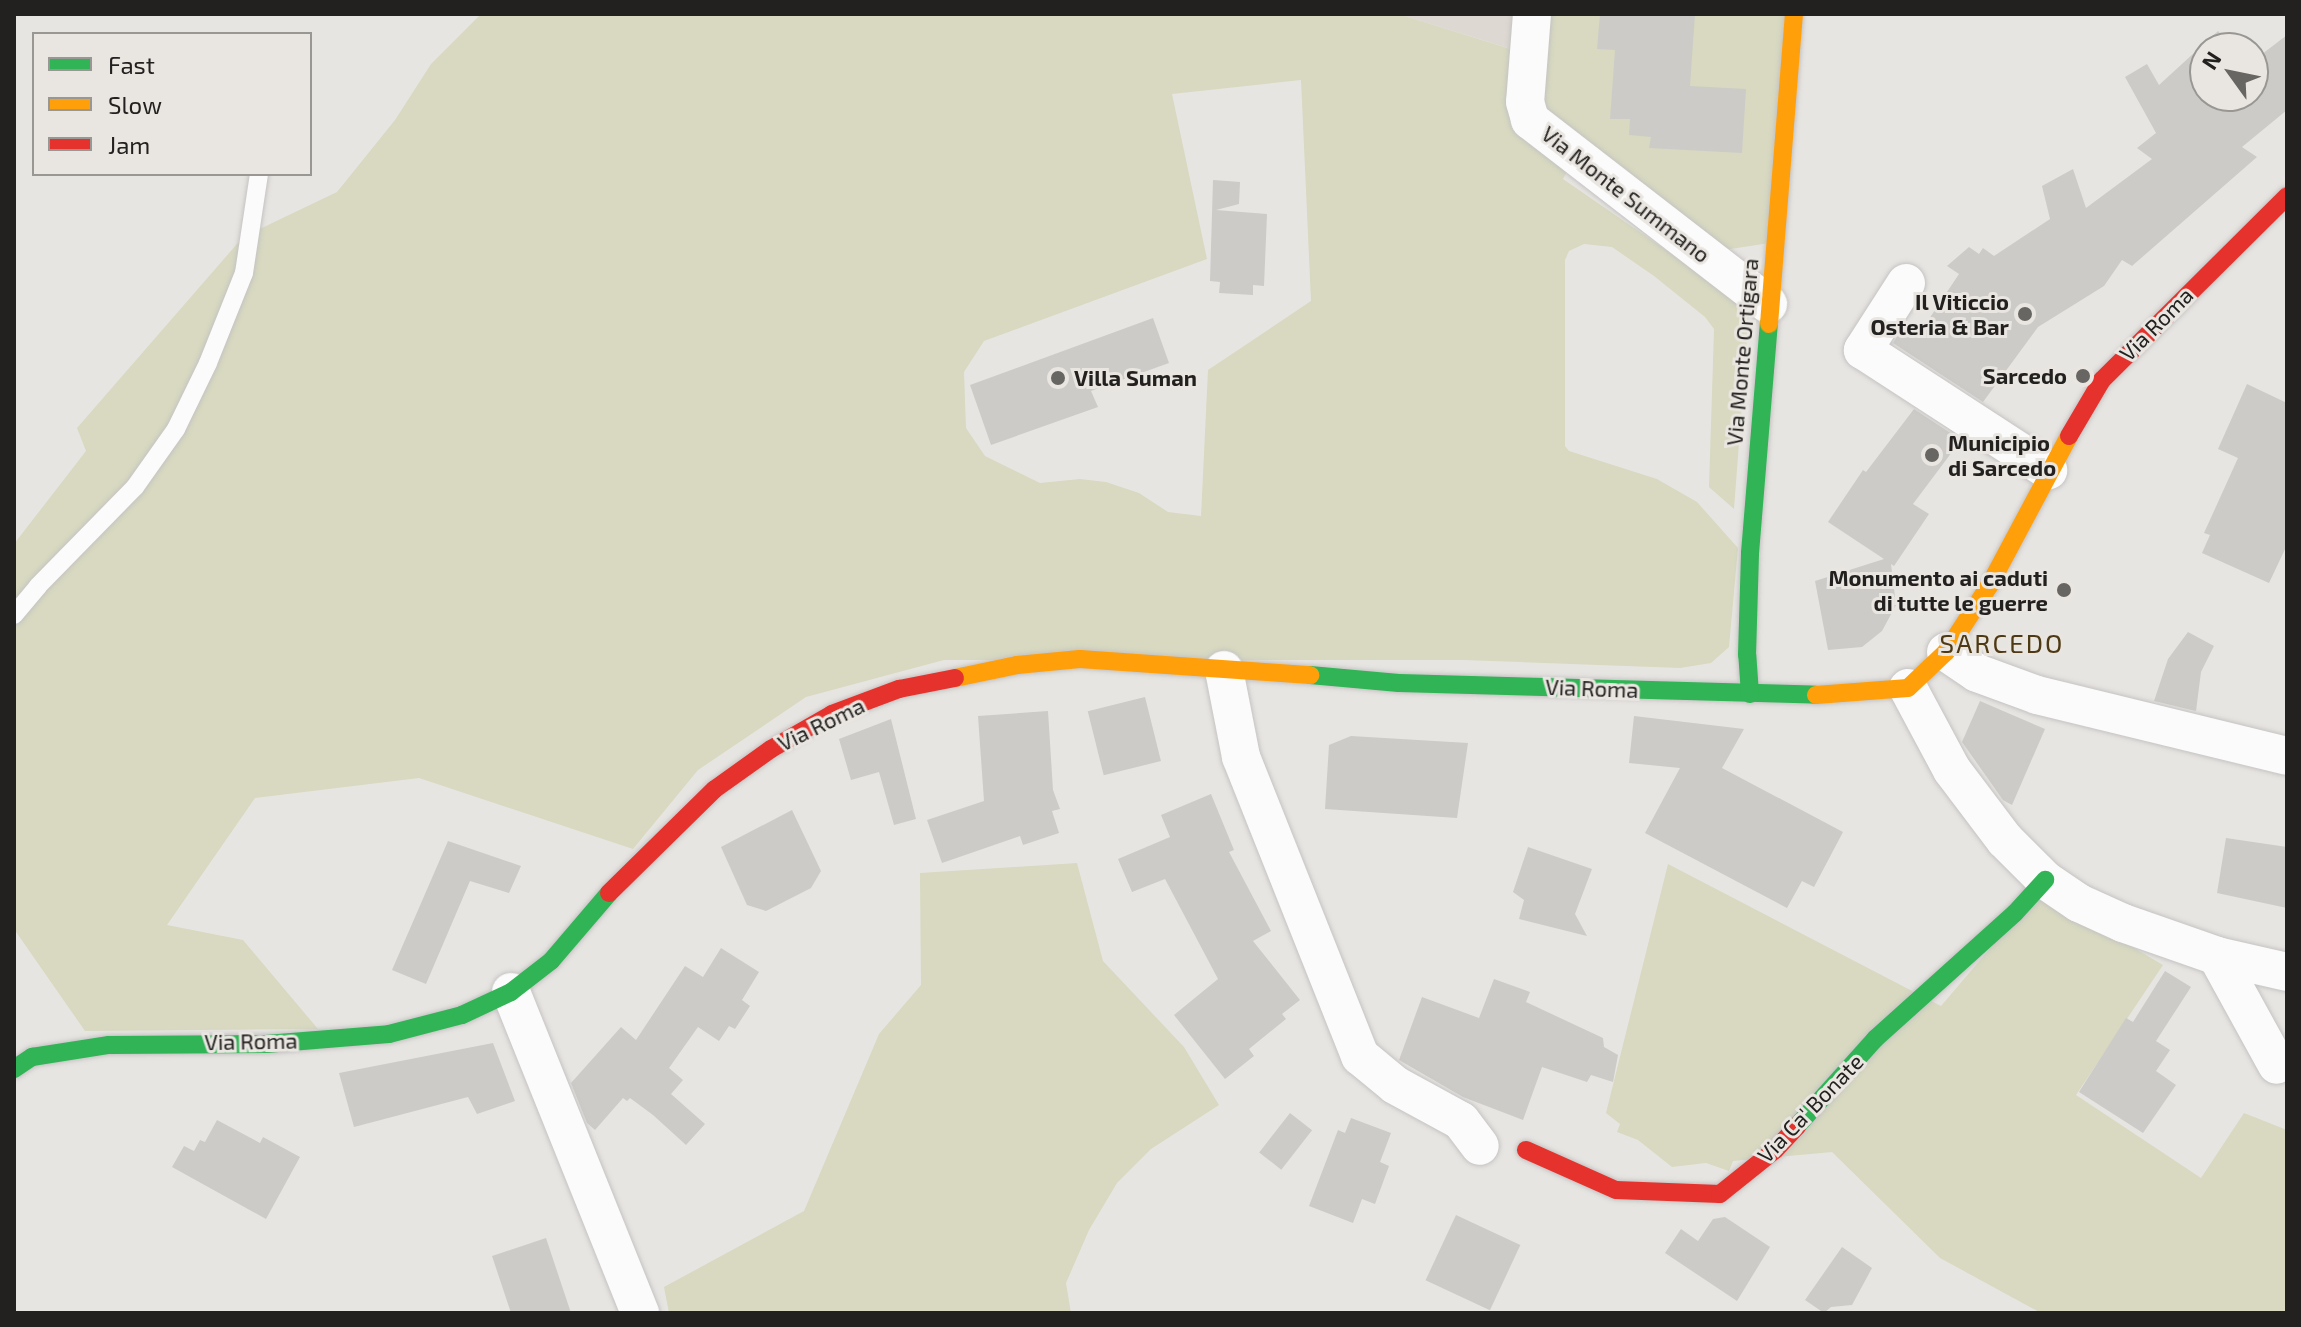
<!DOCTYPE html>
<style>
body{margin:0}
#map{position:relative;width:2301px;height:1327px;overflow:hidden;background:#e7e5e2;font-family:"Exo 2",sans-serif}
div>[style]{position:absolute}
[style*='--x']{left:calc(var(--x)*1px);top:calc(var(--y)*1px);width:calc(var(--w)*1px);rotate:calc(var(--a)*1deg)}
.built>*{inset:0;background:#ddd8d1}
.green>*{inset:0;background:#d8d9c0}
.building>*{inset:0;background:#cccbc8;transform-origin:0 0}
.roads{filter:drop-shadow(0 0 2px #c5c3c2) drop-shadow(0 0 2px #c5c3c2)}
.lane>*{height:18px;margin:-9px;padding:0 9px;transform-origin:9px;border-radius:9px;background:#fbfbfb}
.street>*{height:38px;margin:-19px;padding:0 19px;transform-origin:19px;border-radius:19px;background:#fbfbfb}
.fast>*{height:18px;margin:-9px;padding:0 9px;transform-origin:9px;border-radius:9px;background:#30b455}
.slow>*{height:18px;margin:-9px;padding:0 9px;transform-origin:9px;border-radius:9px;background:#ff9f0a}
.jam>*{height:18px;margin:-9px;padding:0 9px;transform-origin:9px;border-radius:9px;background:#e5322d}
.dots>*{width:22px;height:22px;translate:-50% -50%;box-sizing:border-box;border:4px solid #e9e5e0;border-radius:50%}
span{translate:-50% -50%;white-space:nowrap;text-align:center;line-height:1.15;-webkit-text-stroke:6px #e9e5e0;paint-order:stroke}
.street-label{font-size:22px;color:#22211f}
.poi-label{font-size:22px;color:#22211f;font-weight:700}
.right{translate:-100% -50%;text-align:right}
.left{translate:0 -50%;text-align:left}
.quarter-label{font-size:26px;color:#4d3913;letter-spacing:2px}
.frame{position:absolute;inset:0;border:16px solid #22211f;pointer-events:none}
.legend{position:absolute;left:32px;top:32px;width:280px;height:144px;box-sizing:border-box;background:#e9e5e0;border:2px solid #999793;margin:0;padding:10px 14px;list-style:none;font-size:24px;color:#22211f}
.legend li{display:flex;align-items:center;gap:16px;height:40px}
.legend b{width:40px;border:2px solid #999793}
.north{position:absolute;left:2189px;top:32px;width:80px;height:80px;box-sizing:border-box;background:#e9e5e0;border:2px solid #999793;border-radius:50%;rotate:303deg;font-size:22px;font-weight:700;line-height:32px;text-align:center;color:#22211f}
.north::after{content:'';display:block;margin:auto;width:28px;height:36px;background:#676663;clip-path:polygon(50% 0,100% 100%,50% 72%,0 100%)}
</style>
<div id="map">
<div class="built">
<i style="clip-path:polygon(1398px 14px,1549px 14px,1543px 59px,1505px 47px)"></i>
</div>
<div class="green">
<i style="clip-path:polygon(evenodd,481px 14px,1398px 14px,1543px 59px,1549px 14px,1794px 14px,1776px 242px,1711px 252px,1580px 148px,1563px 179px,1734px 297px,1749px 311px,1734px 509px,1709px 487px,1714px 329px,1705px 317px,1654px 276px,1612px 247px,1584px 244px,1569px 251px,1565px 260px,1565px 446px,1569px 451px,1657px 479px,1697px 502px,1738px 548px,1729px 647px,1711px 663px,1680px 668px,1464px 660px,944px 660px,806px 697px,698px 770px,633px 849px,419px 778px,255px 798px,167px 925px,243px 940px,318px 1029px,85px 1031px,14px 929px,14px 544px,86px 451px,77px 428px,243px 237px,337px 192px,395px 120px,431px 64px,481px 14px,1301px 80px,1311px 301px,1208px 370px,1201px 516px,1168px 512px,1139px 493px,1106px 482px,1080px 479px,1040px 483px,985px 456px,966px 428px,964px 372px,984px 341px,1207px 259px,1172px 94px,1301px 80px)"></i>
<i style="clip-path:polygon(1077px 863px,1103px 961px,1184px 1047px,1219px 1105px,1151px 1149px,1117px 1183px,1089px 1230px,1066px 1283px,1071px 1313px,669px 1313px,664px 1287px,804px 1211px,879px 1034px,921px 985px,920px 873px)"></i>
<i style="clip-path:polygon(1668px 864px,1941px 1006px,2038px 892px,2163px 965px,2076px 1095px,2201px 1178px,2244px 1113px,2287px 1130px,2287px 1313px,2041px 1313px,1940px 1258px,1832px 1152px,1733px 1161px,1729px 1171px,1706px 1163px,1672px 1167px,1638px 1140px,1617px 1132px,1620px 1124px,1606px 1113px)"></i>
</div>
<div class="building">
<i style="clip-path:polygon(1600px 14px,1695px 14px,1690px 86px,1746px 89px,1742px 153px,1649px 148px,1651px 137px,1629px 135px,1630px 119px,1610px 119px,1615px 50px,1597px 49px)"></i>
<i style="clip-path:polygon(2218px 31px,2233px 48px,2205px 48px,2205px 96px,2253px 96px,2253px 61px,2287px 35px,2287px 110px,2242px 147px,2257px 157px,2132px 266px,2122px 260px,2104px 286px,2038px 327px,1983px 402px,1893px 343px,1907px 321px,1923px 328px,1959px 274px,1947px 266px,1969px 247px,1979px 254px,1983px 248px,1994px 256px,2050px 219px,2042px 186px,2073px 169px,2086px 208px,2152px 159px,2137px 148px,2156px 133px,2125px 77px,2147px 64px,2159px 85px)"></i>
<i style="clip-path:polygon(1213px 180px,1240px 182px,1239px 204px,1216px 210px,1267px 214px,1264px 286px,1253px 285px,1253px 295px,1219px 293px,1220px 282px,1210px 281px)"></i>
<i style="clip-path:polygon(1153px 318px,1169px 363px,1091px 391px,1098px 407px,991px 445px,970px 385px)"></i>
<i style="clip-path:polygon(2247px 384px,2287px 403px,2287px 545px,2269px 583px,2202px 553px,2210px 535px,2204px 533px,2238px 458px,2218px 449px)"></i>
<i style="clip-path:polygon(1914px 409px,1961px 440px,1913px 504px,1929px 514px,1894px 566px,1891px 564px,1896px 605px,1882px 631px,1862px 647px,1828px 650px,1815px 581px,1884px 559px,1828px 522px,1863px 470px,1866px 472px)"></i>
<i style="clip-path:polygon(2188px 632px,2214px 646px,2201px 672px,2196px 711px,2154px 701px,2168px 659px)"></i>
<i style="left:1145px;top:697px;width:66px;height:59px;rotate:76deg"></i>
<i style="clip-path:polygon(1980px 701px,2045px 729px,2012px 805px,2003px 800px,1962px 742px)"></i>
<i style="clip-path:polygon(1048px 711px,1053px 790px,1060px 809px,1052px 811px,1059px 833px,1023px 845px,1020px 836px,942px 863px,927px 820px,984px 801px,978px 716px)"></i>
<i style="clip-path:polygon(1634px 716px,1744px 729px,1722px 768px,1843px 832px,1814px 887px,1802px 881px,1787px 908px,1645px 833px,1680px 768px,1629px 763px)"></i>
<i style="clip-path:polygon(891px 719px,916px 819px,894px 825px,879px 772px,851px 780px,839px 739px)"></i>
<i style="clip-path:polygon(1351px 736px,1468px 743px,1457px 818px,1325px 809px,1329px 745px)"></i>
<i style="clip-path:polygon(1211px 794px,1234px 850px,1229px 852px,1271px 931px,1253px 941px,1300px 1000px,1282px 1014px,1286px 1019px,1249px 1049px,1254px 1056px,1225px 1079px,1174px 1015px,1218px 979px,1165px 879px,1132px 892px,1118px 859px,1170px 837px,1161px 815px)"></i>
<i style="clip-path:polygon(792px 810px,821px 871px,811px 888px,766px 911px,747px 905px,721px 847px)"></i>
<i style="clip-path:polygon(2226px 838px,2287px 847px,2287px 908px,2217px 893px)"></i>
<i style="clip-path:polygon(448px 841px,521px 866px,509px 893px,470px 881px,426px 984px,392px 970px)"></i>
<i style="clip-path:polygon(1528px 847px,1592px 869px,1575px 914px,1587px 936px,1519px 919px,1524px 900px,1513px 892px)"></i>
<i style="clip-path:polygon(721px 948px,759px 972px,742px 1000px,750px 1006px,735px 1029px,729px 1026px,719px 1041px,698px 1027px,669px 1068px,683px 1080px,671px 1094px,705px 1124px,686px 1145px,653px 1115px,630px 1098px,627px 1101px,623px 1098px,595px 1130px,587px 1123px,571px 1083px,621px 1027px,636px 1040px,685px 966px,703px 977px)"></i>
<i style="clip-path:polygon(2165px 971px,2191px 987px,2156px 1041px,2170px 1050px,2156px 1071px,2176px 1085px,2143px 1133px,2079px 1092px,2126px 1018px,2133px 1022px)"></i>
<i style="clip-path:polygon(1494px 979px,1530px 992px,1526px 1002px,1603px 1038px,1604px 1047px,1618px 1055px,1613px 1082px,1591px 1075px,1587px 1082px,1542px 1067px,1523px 1120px,1463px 1097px,1399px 1060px,1422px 997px,1479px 1018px)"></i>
<i style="clip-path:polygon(493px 1043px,515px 1101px,477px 1114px,468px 1097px,354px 1127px,339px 1073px)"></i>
<i style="left:1290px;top:1113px;width:28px;height:50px;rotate:38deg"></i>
<i style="clip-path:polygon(1351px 1118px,1391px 1133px,1380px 1162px,1389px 1166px,1375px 1204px,1362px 1199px,1353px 1223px,1309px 1206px,1338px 1130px,1345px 1133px)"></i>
<i style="clip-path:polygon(217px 1120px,260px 1143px,263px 1137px,300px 1157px,266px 1219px,172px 1167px,184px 1146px,194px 1151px,200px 1140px,205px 1142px)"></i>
<i style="left:1456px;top:1215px;width:71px;height:72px;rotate:25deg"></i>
<i style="clip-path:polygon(1725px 1217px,1770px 1247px,1737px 1301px,1665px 1253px,1681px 1229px,1698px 1241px,1713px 1219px)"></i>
<i style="clip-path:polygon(546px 1238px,571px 1313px,511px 1313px,492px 1256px)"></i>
<i style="clip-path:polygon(1842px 1247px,1872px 1268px,1852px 1305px,1831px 1307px,1824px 1313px,1805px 1300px)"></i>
</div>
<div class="roads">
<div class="lane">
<i style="--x:14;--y:615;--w:38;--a:-50"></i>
<i style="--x:38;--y:586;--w:139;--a:-45.6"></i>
<i style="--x:135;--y:487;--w:71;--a:-54.7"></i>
<i style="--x:176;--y:429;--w:73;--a:-64.1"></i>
<i style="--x:208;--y:363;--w:97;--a:-68.2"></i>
<i style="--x:244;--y:273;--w:100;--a:-81.4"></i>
</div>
<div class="street">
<i style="--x:1532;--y:14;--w:88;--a:94.5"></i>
<i style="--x:1525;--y:102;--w:19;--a:74"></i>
<i style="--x:1530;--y:120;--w:301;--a:37.7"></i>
<i style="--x:1906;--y:283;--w:80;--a:122.7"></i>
<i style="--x:1863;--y:350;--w:221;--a:33"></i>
<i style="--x:1946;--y:652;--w:37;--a:34"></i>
<i style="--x:1977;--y:673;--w:64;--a:20.1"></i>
<i style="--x:2037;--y:695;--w:257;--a:13.7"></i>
<i style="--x:1224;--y:670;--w:89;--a:78.9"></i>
<i style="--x:1241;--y:757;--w:322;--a:68.3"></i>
<i style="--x:1360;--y:1056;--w:45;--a:39.6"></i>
<i style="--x:1395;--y:1085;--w:75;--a:28.6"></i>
<i style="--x:1461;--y:1121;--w:31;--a:53"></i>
<i style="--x:1908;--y:688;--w:93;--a:61.8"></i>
<i style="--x:1952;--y:770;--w:88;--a:52.9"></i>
<i style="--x:2005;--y:840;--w:57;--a:45"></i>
<i style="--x:2045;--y:880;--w:41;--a:34.1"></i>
<i style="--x:2079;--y:903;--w:48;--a:24.4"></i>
<i style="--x:2123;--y:923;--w:100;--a:19.3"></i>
<i style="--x:2217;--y:956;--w:72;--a:12.9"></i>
<i style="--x:2217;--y:956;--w:124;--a:61.2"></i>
<i style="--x:511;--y:992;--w:346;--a:68.1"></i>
</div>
<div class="fast">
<i style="--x:1310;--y:675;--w:89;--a:5.1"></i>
<i style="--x:1399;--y:683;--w:417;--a:1.6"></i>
<i style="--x:1750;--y:694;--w:39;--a:-94"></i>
<i style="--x:1747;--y:655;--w:102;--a:-88.3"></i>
<i style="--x:1750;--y:553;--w:230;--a:-85.3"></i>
<i style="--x:14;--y:1069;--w:22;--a:-34"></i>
<i style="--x:32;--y:1057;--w:78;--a:-8.9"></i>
<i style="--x:109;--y:1045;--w:157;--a:-0.4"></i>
<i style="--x:266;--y:1044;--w:123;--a:-4.6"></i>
<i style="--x:389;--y:1034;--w:75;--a:-14.6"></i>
<i style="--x:462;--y:1015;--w:54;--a:-25.1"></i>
<i style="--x:511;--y:992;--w:51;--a:-37.8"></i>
<i style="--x:551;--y:961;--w:89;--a:-49.5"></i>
<i style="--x:1797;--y:1126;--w:117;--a:-48.1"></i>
<i style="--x:1875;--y:1039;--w:188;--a:-42"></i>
<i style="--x:2015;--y:913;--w:45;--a:-47.7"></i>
</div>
<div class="slow">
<i style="--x:1769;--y:324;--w:311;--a:-85.4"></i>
<i style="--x:955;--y:678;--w:63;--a:-11.8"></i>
<i style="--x:1017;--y:665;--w:63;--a:-5.4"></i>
<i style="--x:1080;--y:659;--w:231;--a:4"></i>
<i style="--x:1816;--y:695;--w:92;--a:-4.4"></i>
<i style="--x:1908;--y:688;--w:52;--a:-43.5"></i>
<i style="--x:1946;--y:652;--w:79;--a:-56.9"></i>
<i style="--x:1989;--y:586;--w:170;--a:-61.9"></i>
</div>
<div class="jam">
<i style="--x:2069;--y:436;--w:65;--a:-59.5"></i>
<i style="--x:2102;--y:380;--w:261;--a:-44.8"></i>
<i style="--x:609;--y:893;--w:148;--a:-44.5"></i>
<i style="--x:715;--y:789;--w:69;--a:-35.5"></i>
<i style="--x:771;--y:749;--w:70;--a:-29.8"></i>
<i style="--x:832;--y:714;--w:72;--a:-20.5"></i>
<i style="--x:899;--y:689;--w:57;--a:-11.1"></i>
<i style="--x:1526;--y:1150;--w:98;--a:24"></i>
<i style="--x:1616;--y:1190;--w:104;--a:2.2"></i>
<i style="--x:1720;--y:1194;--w:70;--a:-38.7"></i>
<i style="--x:1775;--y:1150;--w:33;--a:-47"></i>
</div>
</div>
<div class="dots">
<i style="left:2025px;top:314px;background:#676663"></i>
<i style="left:2083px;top:376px;background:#676663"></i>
<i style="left:1058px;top:378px;background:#676663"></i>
<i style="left:1932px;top:455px;background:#676663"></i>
<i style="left:2064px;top:590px;background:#676663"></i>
</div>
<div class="street-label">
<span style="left:1626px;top:194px;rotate:38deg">Via Monte Summano</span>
<span style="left:2156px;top:324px;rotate:-45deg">Via Roma</span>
<span style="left:1742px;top:352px;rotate:-85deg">Via Monte Ortigara</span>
<span style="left:1592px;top:688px;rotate:2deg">Via Roma</span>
<span style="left:821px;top:724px;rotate:-26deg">Via Roma</span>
<span style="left:251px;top:1041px;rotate:-1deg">Via Roma</span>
<span style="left:1810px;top:1108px;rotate:-46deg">Via Ca' Bonate</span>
</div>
<div class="poi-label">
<span class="right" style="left:2009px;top:314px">Il Viticcio<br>Osteria &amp; Bar</span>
<span class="right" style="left:2067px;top:376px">Sarcedo</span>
<span class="left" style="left:1074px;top:378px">Villa Suman</span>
<span class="left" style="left:1948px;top:455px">Municipio<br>di Sarcedo</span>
<span class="right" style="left:2048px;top:590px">Monumento ai caduti<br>di tutte le guerre</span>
</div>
<div class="quarter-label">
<span style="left:2002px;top:643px">SARCEDO</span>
</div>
<div class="frame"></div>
<ul class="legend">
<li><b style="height:10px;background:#30b455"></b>Fast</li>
<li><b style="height:10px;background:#ff9f0a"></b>Slow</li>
<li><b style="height:10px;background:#e5322d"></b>Jam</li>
</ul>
<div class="north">N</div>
</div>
